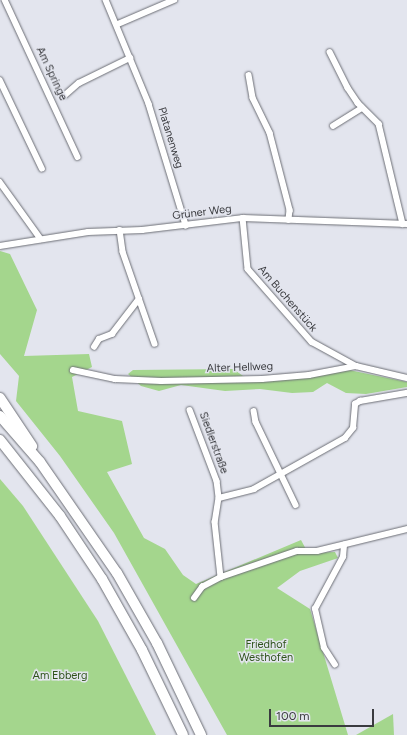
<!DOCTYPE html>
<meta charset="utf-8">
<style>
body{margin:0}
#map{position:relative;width:407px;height:735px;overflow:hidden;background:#e3e5ee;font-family:Figtree,sans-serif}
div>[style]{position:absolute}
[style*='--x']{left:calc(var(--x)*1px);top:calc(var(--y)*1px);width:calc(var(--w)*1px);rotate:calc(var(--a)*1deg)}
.green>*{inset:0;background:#a4d68d}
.roads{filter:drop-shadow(0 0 1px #6c6e75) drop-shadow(0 0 1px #6c6e75)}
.minor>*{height:5.5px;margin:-2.75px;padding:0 2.75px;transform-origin:2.75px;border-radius:2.75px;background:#fff}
.motorway>*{height:10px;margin:-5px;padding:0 5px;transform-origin:5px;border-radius:5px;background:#fff}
span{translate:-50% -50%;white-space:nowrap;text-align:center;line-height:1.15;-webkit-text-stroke:3px #e3e5ee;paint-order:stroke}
.street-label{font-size:11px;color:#3a3b3f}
.park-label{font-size:11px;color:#2f531b}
.scale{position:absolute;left:269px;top:709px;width:105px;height:18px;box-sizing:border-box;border:2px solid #3a3b3f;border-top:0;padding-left:5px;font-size:12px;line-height:14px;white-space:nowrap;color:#3a3b3f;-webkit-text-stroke:3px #e3e5ee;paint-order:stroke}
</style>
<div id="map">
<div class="green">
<i style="clip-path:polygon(0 251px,10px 254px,37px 310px,24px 356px,89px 354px,92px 367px,72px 377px,78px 411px,122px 421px,132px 464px,107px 472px,144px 538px,165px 549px,183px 575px,196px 584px,301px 540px,308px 553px,335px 552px,338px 558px,300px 571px,277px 588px,310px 609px,348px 735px,227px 735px,114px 533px,60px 456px,16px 401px,19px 376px,0 354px)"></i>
<i style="clip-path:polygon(233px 369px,252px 382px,349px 370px,407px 382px,407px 387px,366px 394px,346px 393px,327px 383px,313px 392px,292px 393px,260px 389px,225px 391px,181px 385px,159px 391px,141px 386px,128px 374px,133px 370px)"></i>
<i style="clip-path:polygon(0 479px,23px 506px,98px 621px,156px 735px,0 735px)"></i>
<i style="clip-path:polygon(393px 714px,394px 735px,356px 735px)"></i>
</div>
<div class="roads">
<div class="minor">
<i style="--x:5;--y:0;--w:173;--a:65.1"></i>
<i style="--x:106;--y:0;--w:113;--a:67.5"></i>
<i style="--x:149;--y:104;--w:127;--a:73"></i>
<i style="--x:118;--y:24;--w:61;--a:-23.2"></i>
<i style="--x:330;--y:52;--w:40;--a:63.4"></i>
<i style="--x:348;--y:88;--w:18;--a:56"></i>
<i style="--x:358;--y:103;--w:30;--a:45"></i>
<i style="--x:379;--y:124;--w:103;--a:76.5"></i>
<i style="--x:249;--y:75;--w:23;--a:80"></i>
<i style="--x:253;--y:98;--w:39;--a:64"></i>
<i style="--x:270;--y:133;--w:80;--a:75.4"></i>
<i style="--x:290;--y:210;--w:10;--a:96"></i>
<i style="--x:0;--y:80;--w:98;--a:64.5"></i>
<i style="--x:65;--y:95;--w:18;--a:-41"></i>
<i style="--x:79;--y:83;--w:57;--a:-26.1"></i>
<i style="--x:333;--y:126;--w:34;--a:-32"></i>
<i style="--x:0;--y:182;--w:70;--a:54.3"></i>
<i style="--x:243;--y:218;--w:51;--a:84.4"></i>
<i style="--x:248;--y:269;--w:97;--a:48.8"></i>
<i style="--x:312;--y:342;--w:50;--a:28.6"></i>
<i style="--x:120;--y:230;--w:22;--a:82"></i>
<i style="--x:123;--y:252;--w:97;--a:70.8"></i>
<i style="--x:0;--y:246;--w:89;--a:-9"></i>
<i style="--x:88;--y:232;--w:54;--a:-2.1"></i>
<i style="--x:142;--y:230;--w:102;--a:-6.8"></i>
<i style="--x:243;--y:218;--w:164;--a:2.1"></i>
<i style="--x:94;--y:347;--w:9;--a:-58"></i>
<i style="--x:99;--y:339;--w:14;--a:-21"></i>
<i style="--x:112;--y:334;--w:44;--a:-52.4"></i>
<i style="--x:73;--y:370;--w:43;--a:12.1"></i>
<i style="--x:115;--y:379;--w:46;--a:2.5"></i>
<i style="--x:161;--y:381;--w:101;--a:-1.1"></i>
<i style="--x:262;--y:379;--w:47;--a:-4.9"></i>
<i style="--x:309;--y:375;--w:48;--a:-10.8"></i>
<i style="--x:356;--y:366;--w:52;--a:13.2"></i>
<i style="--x:190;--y:410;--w:76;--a:69.2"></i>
<i style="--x:217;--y:481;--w:17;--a:83"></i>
<i style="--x:219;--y:498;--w:24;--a:99"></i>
<i style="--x:215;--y:522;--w:55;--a:83.8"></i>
<i style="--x:254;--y:411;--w:11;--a:80"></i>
<i style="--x:256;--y:422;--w:92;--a:64.3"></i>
<i style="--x:219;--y:498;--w:36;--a:-14"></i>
<i style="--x:254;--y:489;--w:104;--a:-29.3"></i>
<i style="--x:345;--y:438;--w:13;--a:-51"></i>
<i style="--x:353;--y:428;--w:24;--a:-85"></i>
<i style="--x:355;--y:404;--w:6;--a:-31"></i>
<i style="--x:360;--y:401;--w:48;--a:-9.7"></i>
<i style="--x:194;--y:598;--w:14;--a:-54"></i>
<i style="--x:202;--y:587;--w:21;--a:-28"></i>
<i style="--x:221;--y:577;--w:80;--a:-18.9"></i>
<i style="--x:297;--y:551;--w:20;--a:0"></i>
<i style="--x:317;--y:551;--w:93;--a:-13.7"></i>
<i style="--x:335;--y:665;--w:20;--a:-123"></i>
<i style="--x:324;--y:648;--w:40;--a:-103"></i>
<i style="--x:315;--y:609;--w:59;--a:-61.7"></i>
<i style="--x:343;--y:557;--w:12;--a:-85"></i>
</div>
<div class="motorway">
<i style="--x:0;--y:398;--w:58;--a:56.3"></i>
<i style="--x:0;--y:416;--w:61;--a:49"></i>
<i style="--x:40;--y:462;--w:135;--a:55.3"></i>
<i style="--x:117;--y:573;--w:81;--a:60.3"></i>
<i style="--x:157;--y:643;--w:102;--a:64.4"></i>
<i style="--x:0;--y:440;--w:97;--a:51.7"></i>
<i style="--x:60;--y:516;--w:76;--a:56.3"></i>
<i style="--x:102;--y:579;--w:81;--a:60.6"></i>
<i style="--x:142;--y:650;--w:94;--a:64.2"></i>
</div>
</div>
<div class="street-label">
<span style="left:51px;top:74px;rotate:65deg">Am Springe</span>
<span style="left:170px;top:138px;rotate:73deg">Platanenweg</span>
<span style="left:202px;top:213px;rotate:-7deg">Grüner Weg</span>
<span style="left:287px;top:299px;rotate:49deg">Am Buchenstück</span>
<span style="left:240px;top:368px;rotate:-2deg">Alter Hellweg</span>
<span style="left:213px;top:443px;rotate:70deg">Siedlerstraße</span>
</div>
<div class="park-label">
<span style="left:266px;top:652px">Friedhof<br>Westhofen</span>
<span style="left:60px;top:676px">Am Ebberg</span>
</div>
<div class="scale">100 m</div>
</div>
